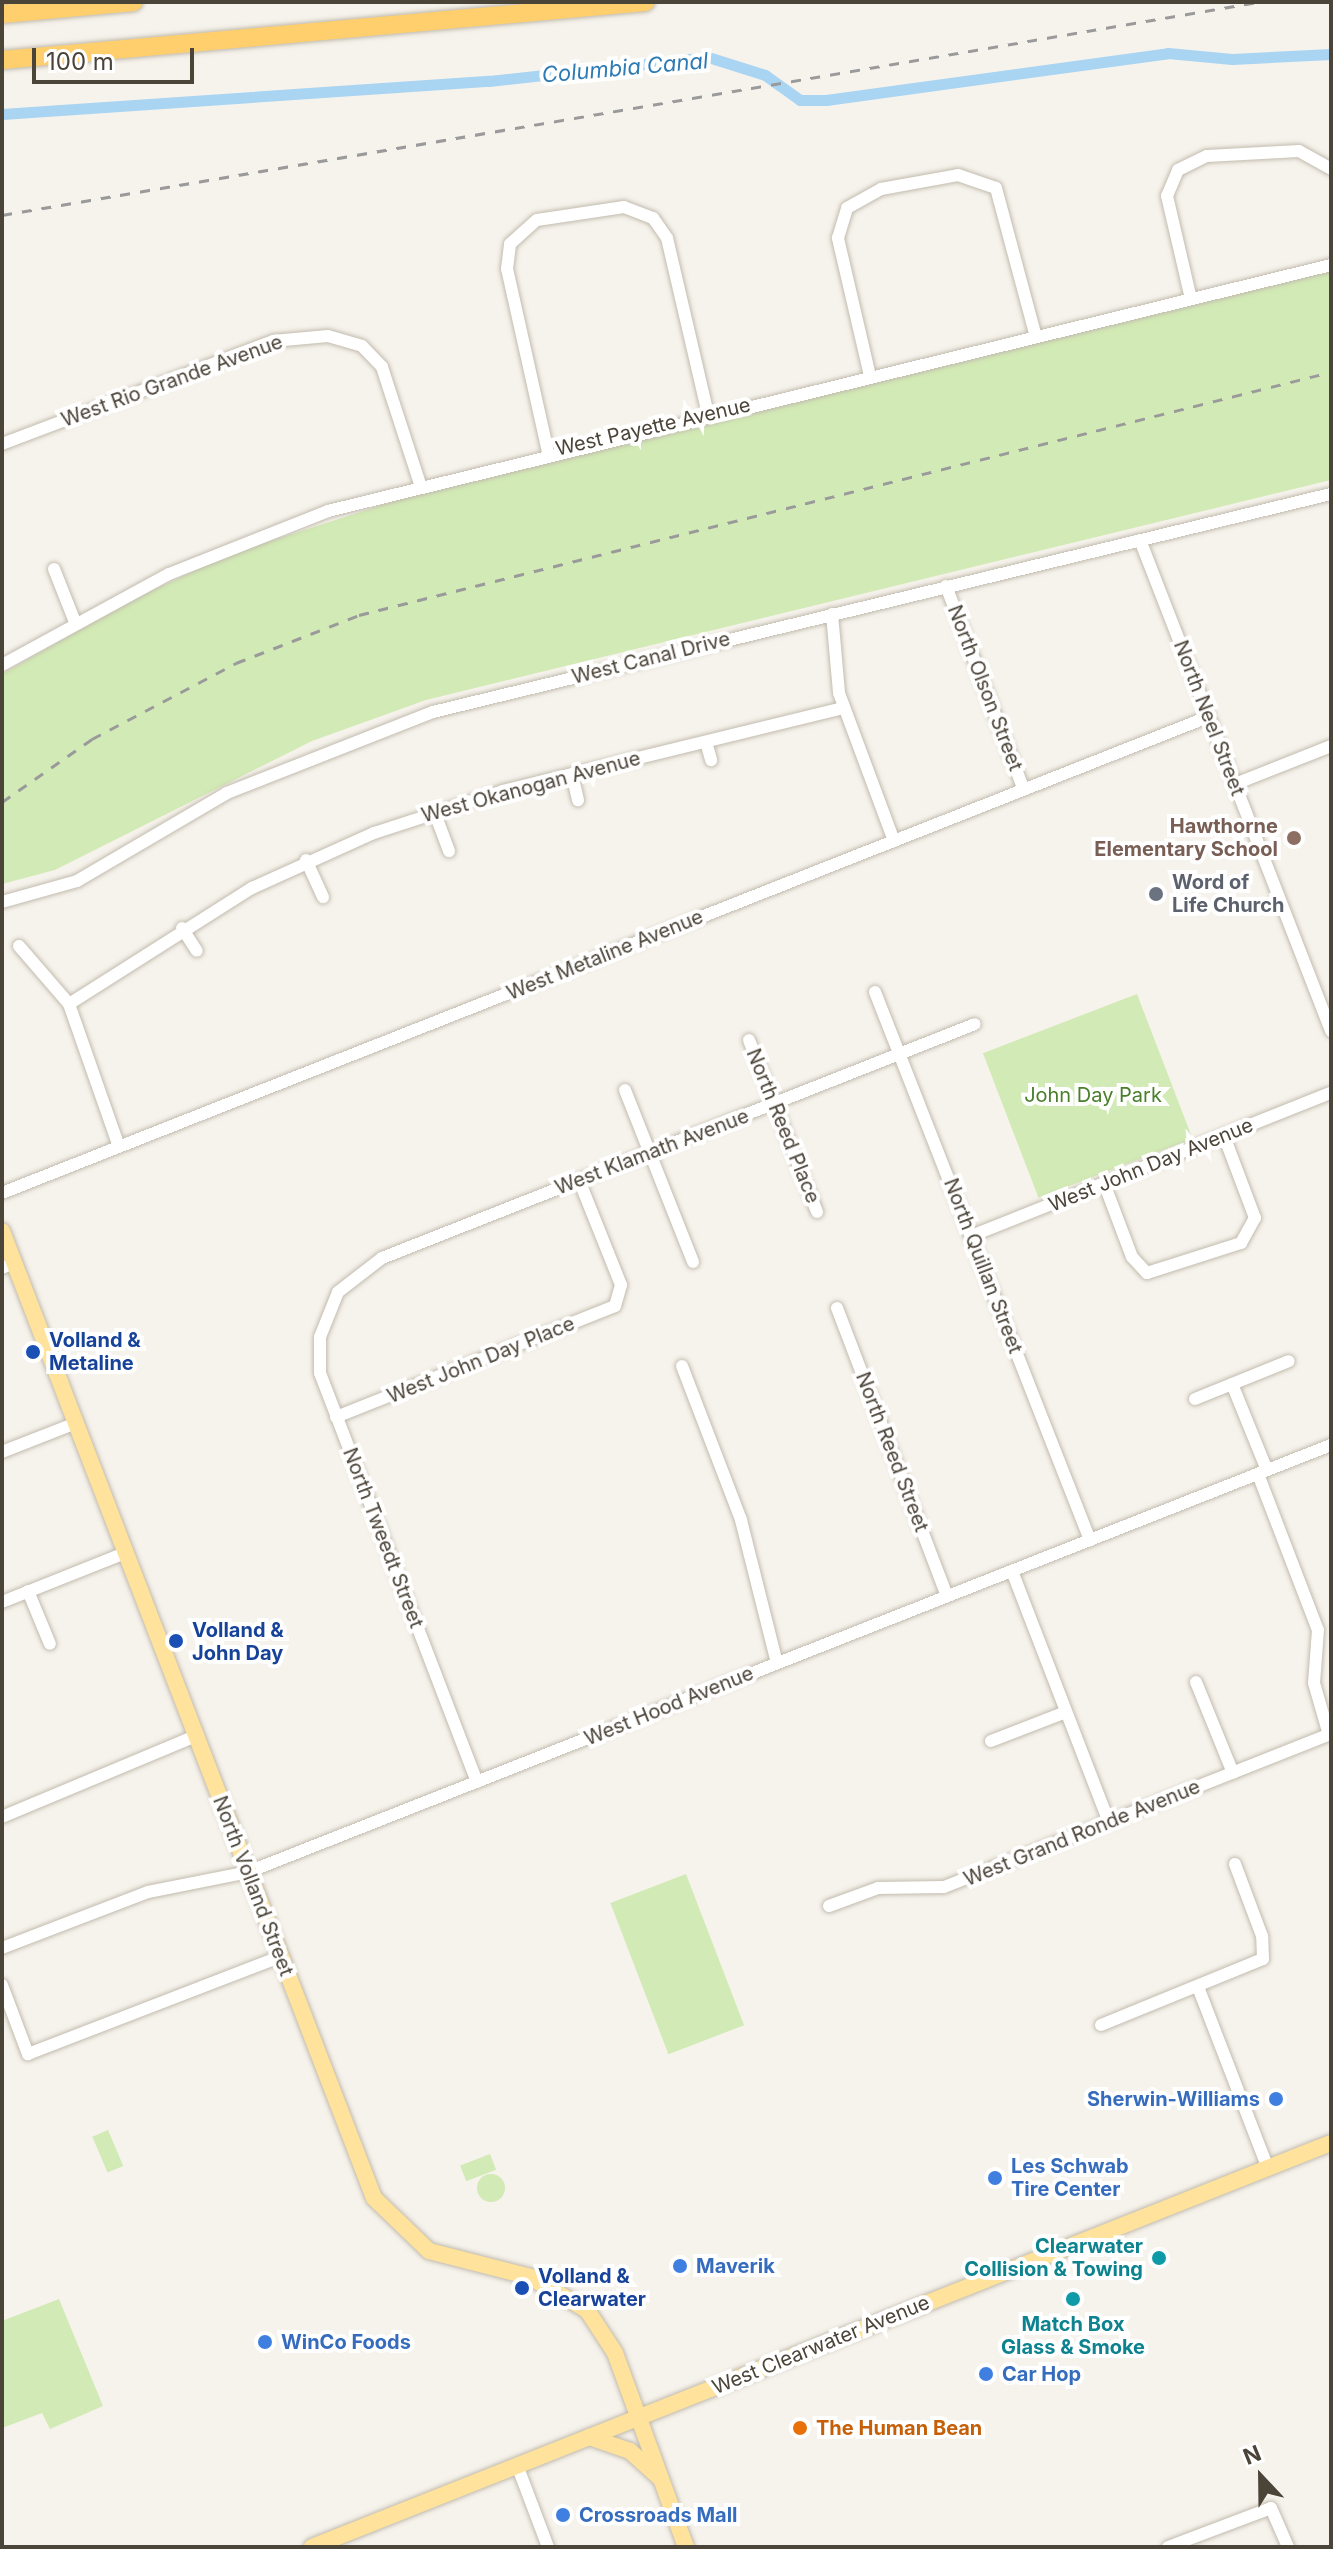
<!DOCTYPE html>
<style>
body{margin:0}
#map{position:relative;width:1333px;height:2549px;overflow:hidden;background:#f6f3ec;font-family:Inter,sans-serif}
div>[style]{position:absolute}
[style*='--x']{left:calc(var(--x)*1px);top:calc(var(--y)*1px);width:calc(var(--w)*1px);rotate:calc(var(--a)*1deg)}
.green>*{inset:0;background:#d2eab5;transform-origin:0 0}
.round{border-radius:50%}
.canal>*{height:11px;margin:-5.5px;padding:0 5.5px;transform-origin:5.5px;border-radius:5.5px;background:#a9d4f2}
.roads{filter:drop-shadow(0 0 2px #c2bbae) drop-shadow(0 0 2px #c2bbae)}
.minor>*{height:12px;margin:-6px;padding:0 6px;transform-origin:6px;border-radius:6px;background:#fff}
.major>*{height:16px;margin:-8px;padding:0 8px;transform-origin:8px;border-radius:8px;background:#ffe39c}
.highway>*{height:18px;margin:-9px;padding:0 9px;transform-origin:9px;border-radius:9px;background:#ffcf6e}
.rail>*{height:3px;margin-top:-1.5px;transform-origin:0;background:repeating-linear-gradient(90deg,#9a9a9a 0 10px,transparent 0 20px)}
.dots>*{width:22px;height:22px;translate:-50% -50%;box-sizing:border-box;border:4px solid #fff;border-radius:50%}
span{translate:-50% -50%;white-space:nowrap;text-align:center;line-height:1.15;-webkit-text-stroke:8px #fff;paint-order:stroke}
.street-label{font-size:20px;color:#4b4439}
.education-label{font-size:20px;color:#785e54;font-weight:700}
.right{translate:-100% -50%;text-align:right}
.worship-label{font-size:20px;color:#5b616d;font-weight:700}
.left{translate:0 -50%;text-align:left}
.park-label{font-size:20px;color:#4a7f2a}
.transit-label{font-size:20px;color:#164399;font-weight:700}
.shop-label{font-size:20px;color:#366cbe;font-weight:700}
.culture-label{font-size:20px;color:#0d838f;font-weight:700}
.food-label{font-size:20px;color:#c56008;font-weight:700}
.water-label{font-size:22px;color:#2e7ab2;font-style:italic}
.frame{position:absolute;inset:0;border:4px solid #4b4439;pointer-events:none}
.north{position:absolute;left:1221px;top:2437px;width:80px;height:80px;-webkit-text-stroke:6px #fff;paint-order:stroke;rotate:338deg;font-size:22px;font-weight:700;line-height:32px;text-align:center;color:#4b4439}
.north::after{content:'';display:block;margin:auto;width:28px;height:36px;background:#4b4439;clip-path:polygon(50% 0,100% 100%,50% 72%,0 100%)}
.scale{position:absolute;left:32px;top:48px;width:162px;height:36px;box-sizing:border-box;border:4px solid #4b4439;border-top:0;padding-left:10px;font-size:24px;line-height:28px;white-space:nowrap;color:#4b4439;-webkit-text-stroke:6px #fff;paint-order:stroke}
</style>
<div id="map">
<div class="green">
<i style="clip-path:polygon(1331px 270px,1331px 480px,426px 700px,312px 741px,55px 870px,2px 884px,2px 674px,134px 599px,230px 554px,444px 485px)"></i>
<i style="left:1137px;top:994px;width:155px;height:165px;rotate:69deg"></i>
<i style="left:686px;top:1874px;width:162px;height:81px;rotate:69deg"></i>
<i style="left:108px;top:2130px;width:39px;height:17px;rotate:67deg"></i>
<i style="left:490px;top:2154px;width:17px;height:32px;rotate:69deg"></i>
<i class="round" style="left:477px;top:2174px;width:28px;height:28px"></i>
<i style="clip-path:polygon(59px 2299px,103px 2406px,50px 2429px,42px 2413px,2px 2428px,2px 2321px)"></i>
</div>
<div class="canal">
<i style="--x:2;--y:114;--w:488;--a:-3.9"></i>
<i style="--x:489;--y:81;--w:220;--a:-6.3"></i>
<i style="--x:708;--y:57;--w:60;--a:17.5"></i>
<i style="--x:765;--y:75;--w:43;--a:35.5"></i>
<i style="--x:800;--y:100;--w:26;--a:0"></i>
<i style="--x:826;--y:100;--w:345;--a:-7.8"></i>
<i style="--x:1168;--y:53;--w:64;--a:5.4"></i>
<i style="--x:1232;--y:59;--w:99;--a:-2.9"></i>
</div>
<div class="roads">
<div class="minor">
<i style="--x:1191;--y:299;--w:106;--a:-103.1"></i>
<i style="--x:1167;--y:196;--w:28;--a:-67"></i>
<i style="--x:1178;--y:170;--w:32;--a:-26"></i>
<i style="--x:1207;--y:156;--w:92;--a:-3.1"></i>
<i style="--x:1299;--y:151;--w:37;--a:29"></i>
<i style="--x:870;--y:376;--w:142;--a:-103.1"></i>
<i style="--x:838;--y:238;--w:31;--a:-73"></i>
<i style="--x:847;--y:208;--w:39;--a:-29"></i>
<i style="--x:881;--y:189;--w:78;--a:-10.3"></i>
<i style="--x:958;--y:175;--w:40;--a:18.9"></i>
<i style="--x:996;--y:188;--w:154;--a:75"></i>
<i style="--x:2;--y:444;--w:290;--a:-20.8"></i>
<i style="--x:273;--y:341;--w:55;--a:-5.2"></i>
<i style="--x:328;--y:336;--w:35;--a:16"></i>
<i style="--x:362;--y:346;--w:29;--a:46"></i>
<i style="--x:382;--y:367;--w:123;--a:72"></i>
<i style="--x:548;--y:452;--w:188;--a:-102.6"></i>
<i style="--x:507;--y:269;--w:25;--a:-83"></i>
<i style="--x:510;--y:244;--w:36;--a:-42"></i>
<i style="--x:537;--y:220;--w:88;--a:-8.5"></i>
<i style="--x:624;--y:207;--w:31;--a:21"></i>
<i style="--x:653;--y:218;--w:24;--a:55"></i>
<i style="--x:667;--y:238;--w:181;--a:76.9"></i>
<i style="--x:1140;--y:540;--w:527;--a:68.74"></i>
<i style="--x:54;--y:569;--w:57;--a:68.4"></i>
<i style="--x:946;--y:586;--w:218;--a:69.1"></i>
<i style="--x:832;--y:614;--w:79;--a:84.9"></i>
<i style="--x:839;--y:693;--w:158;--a:69.6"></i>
<i style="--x:2;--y:665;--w:190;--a:-28.6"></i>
<i style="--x:169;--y:574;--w:171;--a:-21.6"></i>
<i style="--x:328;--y:511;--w:1033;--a:-13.78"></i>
<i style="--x:706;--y:742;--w:19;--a:74"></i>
<i style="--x:572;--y:774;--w:27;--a:77"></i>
<i style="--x:1235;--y:784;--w:103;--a:-21.6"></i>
<i style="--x:434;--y:811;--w:43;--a:69.4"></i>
<i style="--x:306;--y:860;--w:41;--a:65.3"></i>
<i style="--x:2;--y:902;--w:78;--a:-15.6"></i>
<i style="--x:77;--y:881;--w:174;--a:-30.4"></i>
<i style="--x:227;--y:793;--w:221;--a:-21.5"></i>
<i style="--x:433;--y:712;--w:924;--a:-13.65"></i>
<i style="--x:182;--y:928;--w:27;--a:57"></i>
<i style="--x:19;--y:946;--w:77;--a:49.2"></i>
<i style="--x:69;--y:1004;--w:151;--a:70.7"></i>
<i style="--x:875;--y:992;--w:589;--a:68.58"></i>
<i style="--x:69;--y:1004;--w:217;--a:-32.4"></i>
<i style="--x:252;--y:888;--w:134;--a:-24.3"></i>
<i style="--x:374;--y:833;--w:136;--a:-18"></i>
<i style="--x:503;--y:791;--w:351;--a:-13.7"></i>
<i style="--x:749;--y:1040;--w:185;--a:68.4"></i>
<i style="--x:625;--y:1090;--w:185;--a:68.4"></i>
<i style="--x:1104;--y:1183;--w:79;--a:69.3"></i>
<i style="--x:1132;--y:1257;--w:22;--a:47"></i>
<i style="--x:1147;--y:1273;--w:99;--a:-17.7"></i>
<i style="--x:1241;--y:1243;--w:29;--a:-61"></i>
<i style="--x:1255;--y:1218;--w:88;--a:-110.7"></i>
<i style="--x:2;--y:1193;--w:1297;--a:-21.54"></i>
<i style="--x:971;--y:1236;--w:387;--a:-21.7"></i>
<i style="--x:2;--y:1268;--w:13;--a:-23"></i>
<i style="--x:837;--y:1308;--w:308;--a:69.1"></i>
<i style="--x:682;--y:1366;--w:165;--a:69"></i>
<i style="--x:741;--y:1520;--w:147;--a:75.9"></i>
<i style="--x:1232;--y:1384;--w:93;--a:67.9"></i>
<i style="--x:1195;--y:1399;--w:101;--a:-22"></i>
<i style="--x:336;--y:1417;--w:300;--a:-21.7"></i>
<i style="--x:615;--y:1306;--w:22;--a:-74"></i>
<i style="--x:621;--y:1285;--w:113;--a:-111.8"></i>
<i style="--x:2;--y:1452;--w:79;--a:-21.4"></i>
<i style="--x:1258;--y:1474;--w:167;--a:69"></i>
<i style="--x:1318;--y:1630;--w:53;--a:94.3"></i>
<i style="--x:1314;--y:1683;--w:54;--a:73.9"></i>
<i style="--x:1012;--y:1571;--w:269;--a:68.9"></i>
<i style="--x:28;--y:1591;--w:57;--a:67.5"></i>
<i style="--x:2;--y:1602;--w:132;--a:-21.7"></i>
<i style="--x:1196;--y:1682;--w:98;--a:67.9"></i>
<i style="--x:991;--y:1741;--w:80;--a:-21.1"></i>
<i style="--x:477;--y:1782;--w:438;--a:-111"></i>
<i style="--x:320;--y:1373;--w:36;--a:-90"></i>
<i style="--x:320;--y:1337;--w:48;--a:-68.2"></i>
<i style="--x:338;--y:1292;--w:56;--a:-37.7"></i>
<i style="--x:382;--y:1258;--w:637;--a:-21.53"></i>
<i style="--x:2;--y:1817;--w:210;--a:-22.7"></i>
<i style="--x:829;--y:1906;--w:52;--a:-20.2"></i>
<i style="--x:878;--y:1888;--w:66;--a:-0.9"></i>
<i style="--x:944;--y:1887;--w:416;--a:-21.6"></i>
<i style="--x:2;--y:1948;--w:156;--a:-21"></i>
<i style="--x:148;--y:1892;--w:102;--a:-11.3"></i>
<i style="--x:248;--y:1872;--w:1164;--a:-21.52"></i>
<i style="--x:2;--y:1985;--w:74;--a:69.4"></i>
<i style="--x:28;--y:2054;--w:270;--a:-21.1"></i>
<i style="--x:1198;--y:1987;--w:194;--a:68.9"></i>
<i style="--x:1101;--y:2025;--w:175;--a:-22.2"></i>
<i style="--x:1263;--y:1959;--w:23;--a:-92"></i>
<i style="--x:1262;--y:1936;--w:77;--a:-110.6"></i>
<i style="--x:517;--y:2465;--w:88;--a:69.3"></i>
<i style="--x:1168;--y:2547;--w:110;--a:-20.7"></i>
<i style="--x:1271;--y:2508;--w:43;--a:66.4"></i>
</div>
<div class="major">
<i style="--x:2;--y:1231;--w:1036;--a:68.96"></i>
<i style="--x:374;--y:2198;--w:76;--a:43.9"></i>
<i style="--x:429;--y:2251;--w:104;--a:14.4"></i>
<i style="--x:530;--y:2277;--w:66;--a:30.1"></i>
<i style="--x:587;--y:2310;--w:51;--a:56.9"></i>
<i style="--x:615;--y:2353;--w:207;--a:69.9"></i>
<i style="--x:589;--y:2437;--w:43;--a:18.9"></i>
<i style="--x:630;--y:2451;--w:40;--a:42"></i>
<i style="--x:312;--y:2547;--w:1096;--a:-21.63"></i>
</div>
<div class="highway">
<i style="--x:2;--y:14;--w:132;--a:-5.2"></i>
<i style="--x:2;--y:60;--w:646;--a:-5.15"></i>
</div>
</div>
<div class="rail">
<i style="--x:2;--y:215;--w:1274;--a:-9.62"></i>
<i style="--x:2;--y:802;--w:110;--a:-35"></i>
<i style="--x:92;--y:739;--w:163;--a:-27.8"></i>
<i style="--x:236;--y:663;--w:132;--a:-21.3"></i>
<i style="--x:359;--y:615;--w:1002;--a:-14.04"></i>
</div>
<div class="dots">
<i style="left:1294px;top:838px;background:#8d6e63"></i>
<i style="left:1156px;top:894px;background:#6b7280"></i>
<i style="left:33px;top:1352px;background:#1a4fb4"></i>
<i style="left:176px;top:1641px;background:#1a4fb4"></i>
<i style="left:1276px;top:2099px;background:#3f7fe0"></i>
<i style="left:995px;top:2178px;background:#3f7fe0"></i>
<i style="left:1159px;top:2258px;background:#0f9aa8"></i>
<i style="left:680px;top:2266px;background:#3f7fe0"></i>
<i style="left:522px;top:2288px;background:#1a4fb4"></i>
<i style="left:1073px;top:2299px;background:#0f9aa8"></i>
<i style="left:265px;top:2342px;background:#3f7fe0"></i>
<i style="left:986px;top:2374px;background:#3f7fe0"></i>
<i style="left:800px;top:2428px;background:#e8710a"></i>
<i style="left:563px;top:2515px;background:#3f7fe0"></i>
</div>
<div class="street-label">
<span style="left:172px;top:381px;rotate:-20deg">West Rio Grande Avenue</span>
<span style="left:653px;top:427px;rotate:-13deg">West Payette Avenue</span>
<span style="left:651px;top:658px;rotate:-14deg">West Canal Drive</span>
<span style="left:985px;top:688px;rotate:69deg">North Olson Street</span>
<span style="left:1209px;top:718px;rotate:69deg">North Neel Street</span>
<span style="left:531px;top:787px;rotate:-15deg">West Okanogan Avenue</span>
<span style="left:605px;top:955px;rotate:-22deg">West Metaline Avenue</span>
<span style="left:783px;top:1126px;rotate:68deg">North Reed Place</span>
<span style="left:652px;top:1152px;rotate:-21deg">West Klamath Avenue</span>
<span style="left:1151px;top:1165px;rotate:-22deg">West John Day Avenue</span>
<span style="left:983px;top:1266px;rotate:69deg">North Quillan Street</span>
<span style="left:481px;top:1360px;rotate:-22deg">West John Day Place</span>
<span style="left:892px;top:1452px;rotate:69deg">North Reed Street</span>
<span style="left:383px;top:1538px;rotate:69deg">North Tweedt Street</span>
<span style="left:669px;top:1706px;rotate:-22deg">West Hood Avenue</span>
<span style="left:1082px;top:1833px;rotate:-22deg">West Grand Ronde Avenue</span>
<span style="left:253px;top:1886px;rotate:69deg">North Volland Street</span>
<span style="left:821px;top:2345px;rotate:-22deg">West Clearwater Avenue</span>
</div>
<div class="education-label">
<span class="right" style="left:1278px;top:838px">Hawthorne<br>Elementary School</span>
</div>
<div class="worship-label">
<span class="left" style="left:1172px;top:894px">Word of<br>Life Church</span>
</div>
<div class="park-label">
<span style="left:1093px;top:1095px">John Day Park</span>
</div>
<div class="transit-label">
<span class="left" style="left:49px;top:1352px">Volland &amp;<br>Metaline</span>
<span class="left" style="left:192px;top:1642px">Volland &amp;<br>John Day</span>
<span class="left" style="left:538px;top:2288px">Volland &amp;<br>Clearwater</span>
</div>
<div class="shop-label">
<span class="right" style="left:1260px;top:2099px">Sherwin-Williams</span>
<span class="left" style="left:1011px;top:2178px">Les Schwab<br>Tire Center</span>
<span class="left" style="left:696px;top:2266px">Maverik</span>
<span class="left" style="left:281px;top:2342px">WinCo Foods</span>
<span class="left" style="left:1002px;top:2374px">Car Hop</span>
<span class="left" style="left:579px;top:2515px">Crossroads Mall</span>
</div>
<div class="culture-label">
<span class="right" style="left:1143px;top:2258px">Clearwater<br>Collision &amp; Towing</span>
<span style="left:1073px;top:2336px">Match Box<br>Glass &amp; Smoke</span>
</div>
<div class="food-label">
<span class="left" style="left:816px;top:2428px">The Human Bean</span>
</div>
<div class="water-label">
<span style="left:625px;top:68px;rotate:-5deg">Columbia Canal</span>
</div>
<div class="frame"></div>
<div class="north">N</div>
<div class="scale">100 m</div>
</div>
